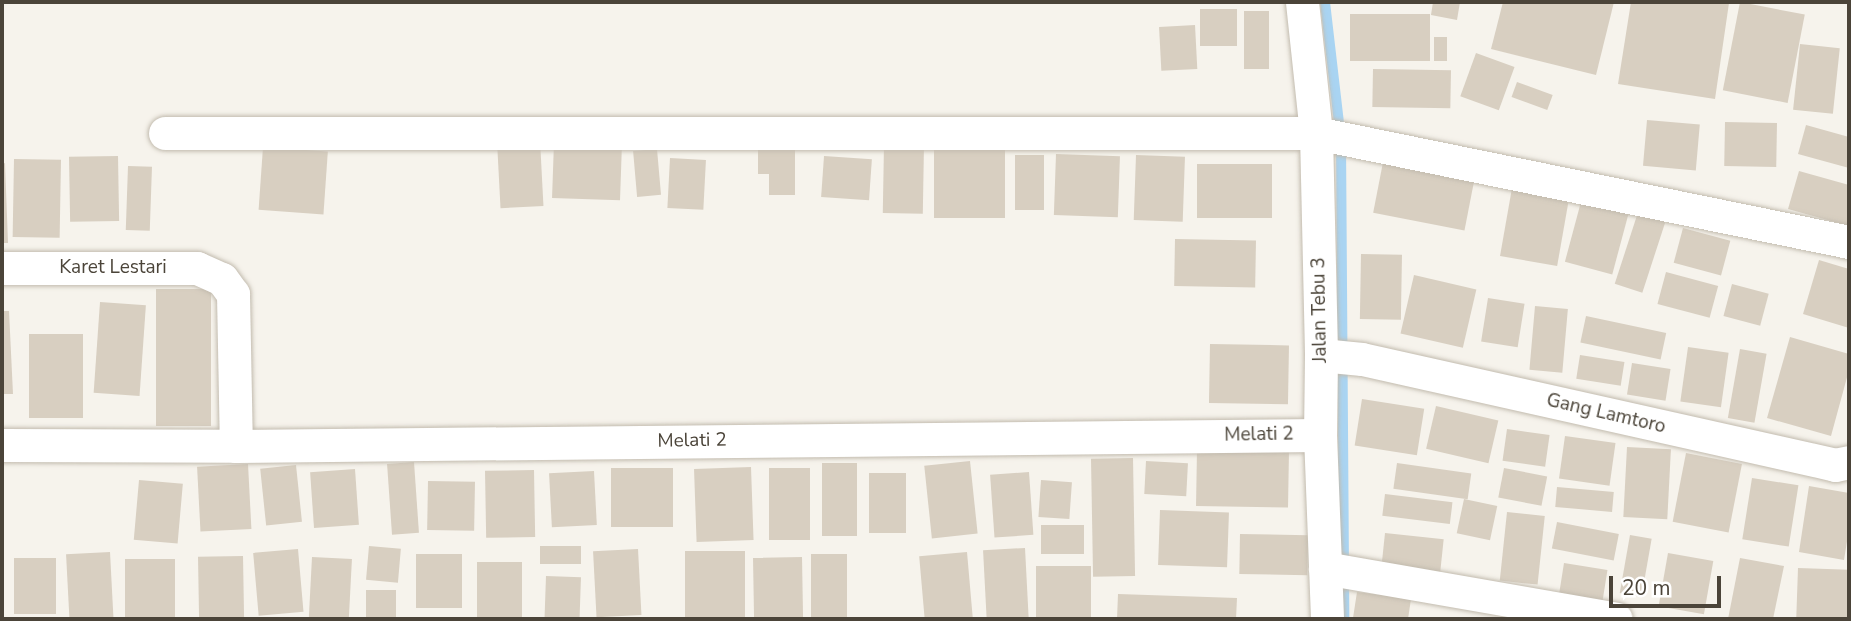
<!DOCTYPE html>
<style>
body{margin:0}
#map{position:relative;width:1851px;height:621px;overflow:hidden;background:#f6f3ec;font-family:"Nunito Sans",sans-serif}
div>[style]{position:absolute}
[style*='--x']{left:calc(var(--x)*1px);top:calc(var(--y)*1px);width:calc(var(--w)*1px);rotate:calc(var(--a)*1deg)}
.stream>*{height:10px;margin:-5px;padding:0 5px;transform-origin:5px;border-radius:5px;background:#a9d4f2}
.building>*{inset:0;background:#d8cfc1;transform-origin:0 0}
.roads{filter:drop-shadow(0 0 2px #c2bbae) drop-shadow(0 0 2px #c2bbae)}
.street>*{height:33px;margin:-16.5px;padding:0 16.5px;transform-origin:16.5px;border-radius:16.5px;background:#fff}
span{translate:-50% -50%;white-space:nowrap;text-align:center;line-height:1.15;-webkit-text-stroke:7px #fff;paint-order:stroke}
.street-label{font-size:19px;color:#4b4439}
.frame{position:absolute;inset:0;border:4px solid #4b4439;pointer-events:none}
.scale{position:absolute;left:1609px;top:576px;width:112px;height:32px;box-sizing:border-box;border:4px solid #4b4439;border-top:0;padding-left:9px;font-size:21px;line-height:24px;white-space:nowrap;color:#4b4439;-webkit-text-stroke:5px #fff;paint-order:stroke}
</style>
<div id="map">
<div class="stream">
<i style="--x:1325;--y:2;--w:140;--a:83.4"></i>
<i style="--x:1341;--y:141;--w:478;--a:89.6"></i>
</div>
<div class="building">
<i style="clip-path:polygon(1433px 2px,1460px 2px,1457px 20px,1431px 15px)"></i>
<i style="clip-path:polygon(1503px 2px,1614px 2px,1596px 75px,1491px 49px)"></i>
<i style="clip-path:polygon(1631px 2px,1729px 3px,1715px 99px,1618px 84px)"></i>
<i style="left:1740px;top:2px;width:66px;height:90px;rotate:11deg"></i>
<i style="left:1200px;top:9px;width:37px;height:37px"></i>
<i style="left:1244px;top:11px;width:25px;height:58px"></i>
<i style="left:1350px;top:14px;width:80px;height:47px"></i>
<i style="left:1195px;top:25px;width:44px;height:36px;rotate:87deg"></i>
<i style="left:1434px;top:37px;width:13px;height:24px"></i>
<i style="left:1800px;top:44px;width:40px;height:66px;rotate:6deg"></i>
<i style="left:1476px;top:53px;width:41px;height:46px;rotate:20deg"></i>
<i style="left:1373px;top:69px;width:78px;height:38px;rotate:1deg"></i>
<i style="left:1517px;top:82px;width:38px;height:16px;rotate:20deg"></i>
<i style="left:1647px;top:120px;width:53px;height:46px;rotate:5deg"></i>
<i style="left:1725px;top:122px;width:52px;height:44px;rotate:1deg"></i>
<i style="clip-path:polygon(1806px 125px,1849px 137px,1849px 168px,1798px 154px)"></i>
<i style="clip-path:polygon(758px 137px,795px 137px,795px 195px,769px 195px,769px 174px,758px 174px)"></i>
<i style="left:540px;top:140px;width:66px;height:43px;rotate:87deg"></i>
<i style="left:554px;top:142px;width:68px;height:56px;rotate:2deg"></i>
<i style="left:884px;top:144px;width:40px;height:69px;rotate:1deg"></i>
<i style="left:934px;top:146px;width:71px;height:72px"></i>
<i style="left:263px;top:147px;width:65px;height:63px;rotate:4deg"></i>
<i style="left:657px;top:149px;width:46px;height:24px;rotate:85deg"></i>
<i style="left:1385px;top:152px;width:93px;height:62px;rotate:11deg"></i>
<i style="left:1056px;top:154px;width:64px;height:61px;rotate:2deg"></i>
<i style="left:1015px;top:155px;width:29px;height:55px"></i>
<i style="left:1136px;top:155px;width:49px;height:65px;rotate:2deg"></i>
<i style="left:118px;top:156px;width:65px;height:49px;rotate:89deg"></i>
<i style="left:824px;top:156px;width:48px;height:41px;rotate:4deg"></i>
<i style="left:670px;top:158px;width:36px;height:50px;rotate:3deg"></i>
<i style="left:14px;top:159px;width:47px;height:78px;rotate:1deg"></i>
<i style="clip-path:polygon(5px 163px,8px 243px,2px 243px,2px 164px)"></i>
<i style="left:1197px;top:164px;width:75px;height:54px"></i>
<i style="left:128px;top:166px;width:24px;height:64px;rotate:2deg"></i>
<i style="clip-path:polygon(1799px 171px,1849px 185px,1849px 226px,1788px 209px)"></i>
<i style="left:1512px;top:188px;width:58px;height:69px;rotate:10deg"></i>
<i style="left:1582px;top:198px;width:49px;height:66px;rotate:15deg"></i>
<i style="left:1641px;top:203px;width:29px;height:85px;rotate:18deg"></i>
<i style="left:1683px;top:228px;width:49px;height:36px;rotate:15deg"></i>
<i style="left:1175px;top:239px;width:81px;height:47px;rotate:1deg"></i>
<i style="left:1361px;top:254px;width:41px;height:65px;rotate:1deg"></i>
<i style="clip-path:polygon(1819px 260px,1849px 269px,1849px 328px,1803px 314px)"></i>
<i style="left:1666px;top:272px;width:54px;height:33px;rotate:15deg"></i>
<i style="left:1414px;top:275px;width:64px;height:60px;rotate:13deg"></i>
<i style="left:1732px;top:284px;width:38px;height:33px;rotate:15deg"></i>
<i style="left:156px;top:289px;width:55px;height:137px"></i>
<i style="left:1488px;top:298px;width:37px;height:44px;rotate:9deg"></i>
<i style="left:100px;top:302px;width:46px;height:91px;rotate:4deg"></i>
<i style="left:1535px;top:306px;width:33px;height:64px;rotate:5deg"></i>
<i style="clip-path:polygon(2px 311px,9px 311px,13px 394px,2px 394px)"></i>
<i style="left:1586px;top:316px;width:82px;height:27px;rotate:12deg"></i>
<i style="left:29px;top:334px;width:54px;height:84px"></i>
<i style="clip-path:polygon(1790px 337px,1849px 354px,1849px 370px,1831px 436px,1767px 418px)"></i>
<i style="left:1210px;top:344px;width:79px;height:59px;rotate:1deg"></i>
<i style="left:1688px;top:347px;width:41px;height:55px;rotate:8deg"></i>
<i style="left:1740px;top:349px;width:27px;height:70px;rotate:10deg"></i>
<i style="left:1580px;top:355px;width:45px;height:24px;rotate:9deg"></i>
<i style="left:1632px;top:363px;width:39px;height:32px;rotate:9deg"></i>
<i style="left:1362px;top:399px;width:63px;height:47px;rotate:9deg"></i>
<i style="left:1436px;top:406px;width:64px;height:44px;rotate:13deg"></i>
<i style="left:1507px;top:429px;width:43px;height:32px;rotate:8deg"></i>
<i style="left:1565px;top:436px;width:51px;height:43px;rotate:8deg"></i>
<i style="left:1627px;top:447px;width:44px;height:70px;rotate:3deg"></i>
<i style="left:1197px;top:450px;width:92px;height:56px;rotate:1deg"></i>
<i style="left:1686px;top:453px;width:57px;height:70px;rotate:11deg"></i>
<i style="left:1133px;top:458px;width:118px;height:42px;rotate:89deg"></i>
<i style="left:970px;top:461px;width:73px;height:46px;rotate:84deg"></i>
<i style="left:1146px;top:461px;width:42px;height:33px;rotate:3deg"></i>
<i style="left:414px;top:462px;width:71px;height:27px;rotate:86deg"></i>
<i style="left:822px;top:463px;width:35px;height:73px"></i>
<i style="left:1397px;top:463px;width:75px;height:26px;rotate:8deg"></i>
<i style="left:248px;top:464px;width:65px;height:51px;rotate:87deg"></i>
<i style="left:296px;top:465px;width:57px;height:36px;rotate:84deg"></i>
<i style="left:751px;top:467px;width:73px;height:57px;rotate:88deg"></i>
<i style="left:611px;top:468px;width:62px;height:59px"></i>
<i style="left:769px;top:468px;width:41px;height:72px"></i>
<i style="left:1504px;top:468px;width:44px;height:30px;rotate:11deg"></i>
<i style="left:355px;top:469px;width:56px;height:45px;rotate:86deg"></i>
<i style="left:534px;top:470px;width:67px;height:49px;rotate:89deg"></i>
<i style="left:594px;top:471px;width:54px;height:45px;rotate:87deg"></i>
<i style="left:1029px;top:472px;width:63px;height:39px;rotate:86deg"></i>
<i style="left:869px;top:473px;width:37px;height:60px"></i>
<i style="left:1752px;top:478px;width:47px;height:62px;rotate:9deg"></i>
<i style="left:139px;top:480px;width:44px;height:60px;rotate:5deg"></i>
<i style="left:1041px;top:480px;width:31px;height:37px;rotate:4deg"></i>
<i style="left:428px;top:481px;width:47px;height:49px;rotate:1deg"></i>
<i style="clip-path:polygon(1809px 486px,1849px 493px,1849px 529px,1844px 560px,1799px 552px)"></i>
<i style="left:1557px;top:487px;width:57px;height:20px;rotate:5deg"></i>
<i style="left:1385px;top:494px;width:68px;height:22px;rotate:7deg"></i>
<i style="left:1464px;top:499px;width:34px;height:35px;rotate:12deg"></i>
<i style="left:1160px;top:510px;width:69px;height:55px;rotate:2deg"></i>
<i style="left:1507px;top:512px;width:38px;height:69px;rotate:6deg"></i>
<i style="left:1557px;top:522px;width:63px;height:27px;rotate:11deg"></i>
<i style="left:1041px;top:525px;width:43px;height:29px"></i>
<i style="left:1385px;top:533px;width:59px;height:37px;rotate:6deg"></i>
<i style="left:1240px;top:534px;width:68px;height:40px;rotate:1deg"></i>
<i style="left:1630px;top:535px;width:22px;height:59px;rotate:10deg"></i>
<i style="left:369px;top:546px;width:32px;height:34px;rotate:5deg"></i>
<i style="left:540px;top:546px;width:41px;height:18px"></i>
<i style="left:1025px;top:548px;width:71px;height:42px;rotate:87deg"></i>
<i style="left:298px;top:549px;width:63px;height:45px;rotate:85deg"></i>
<i style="left:638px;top:549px;width:66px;height:45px;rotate:87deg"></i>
<i style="left:685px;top:551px;width:60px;height:68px"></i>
<i style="left:110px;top:552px;width:66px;height:44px;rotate:87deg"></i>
<i style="left:967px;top:552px;width:67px;height:48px;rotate:85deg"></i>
<i style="left:1668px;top:553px;width:46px;height:54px;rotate:10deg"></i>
<i style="left:416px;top:554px;width:46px;height:54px"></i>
<i style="left:811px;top:554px;width:36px;height:65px"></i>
<i style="left:243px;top:556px;width:62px;height:45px;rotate:89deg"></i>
<i style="left:312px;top:557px;width:40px;height:62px;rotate:3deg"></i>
<i style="left:802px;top:557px;width:62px;height:49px;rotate:89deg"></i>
<i style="left:14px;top:558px;width:42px;height:56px"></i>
<i style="clip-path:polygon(1740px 558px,1784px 566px,1773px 619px,1728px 619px)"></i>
<i style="left:125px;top:559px;width:50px;height:60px"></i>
<i style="left:477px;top:562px;width:45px;height:57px"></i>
<i style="left:1564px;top:563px;width:44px;height:37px;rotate:9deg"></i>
<i style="left:1036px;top:566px;width:55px;height:53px"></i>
<i style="left:1798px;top:568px;width:51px;height:51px;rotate:2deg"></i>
<i style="left:546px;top:576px;width:35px;height:42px;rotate:2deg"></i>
<i style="left:366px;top:590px;width:30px;height:29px"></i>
<i style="clip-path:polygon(1357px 592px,1411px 599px,1408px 619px,1353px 618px)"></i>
<i style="clip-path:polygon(1118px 594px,1237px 598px,1236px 619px,1117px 619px)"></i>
</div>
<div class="roads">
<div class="street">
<i style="--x:1302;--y:2;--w:132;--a:83.9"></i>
<i style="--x:1316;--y:133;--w:222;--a:88.7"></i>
<i style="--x:1321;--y:355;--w:80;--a:90.7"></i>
<i style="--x:1320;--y:435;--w:184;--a:87.8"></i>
<i style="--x:165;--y:133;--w:1151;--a:0"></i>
<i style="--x:1316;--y:133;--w:544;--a:11.56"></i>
<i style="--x:2;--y:268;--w:195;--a:0"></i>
<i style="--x:197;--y:268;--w:27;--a:24"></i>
<i style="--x:222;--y:279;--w:19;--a:54"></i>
<i style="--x:233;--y:294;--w:152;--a:88.9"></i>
<i style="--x:236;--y:446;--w:1084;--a:-0.58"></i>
<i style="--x:1321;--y:355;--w:41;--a:5.6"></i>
<i style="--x:1362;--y:359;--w:485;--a:12.6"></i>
<i style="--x:1835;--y:465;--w:14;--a:-12"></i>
<i style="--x:2;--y:445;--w:234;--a:0.2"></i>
<i style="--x:1325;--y:568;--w:295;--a:9.9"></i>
</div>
</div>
<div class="street-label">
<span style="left:113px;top:268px">Karet Lestari</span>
<span style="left:1320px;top:310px;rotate:-91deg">Jalan Tebu 3</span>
<span style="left:1606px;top:414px;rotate:13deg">Gang Lamtoro</span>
<span style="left:1259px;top:435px;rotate:-1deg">Melati 2</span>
<span style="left:692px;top:441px;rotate:-1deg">Melati 2</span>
</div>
<div class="frame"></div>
<div class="scale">20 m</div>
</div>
